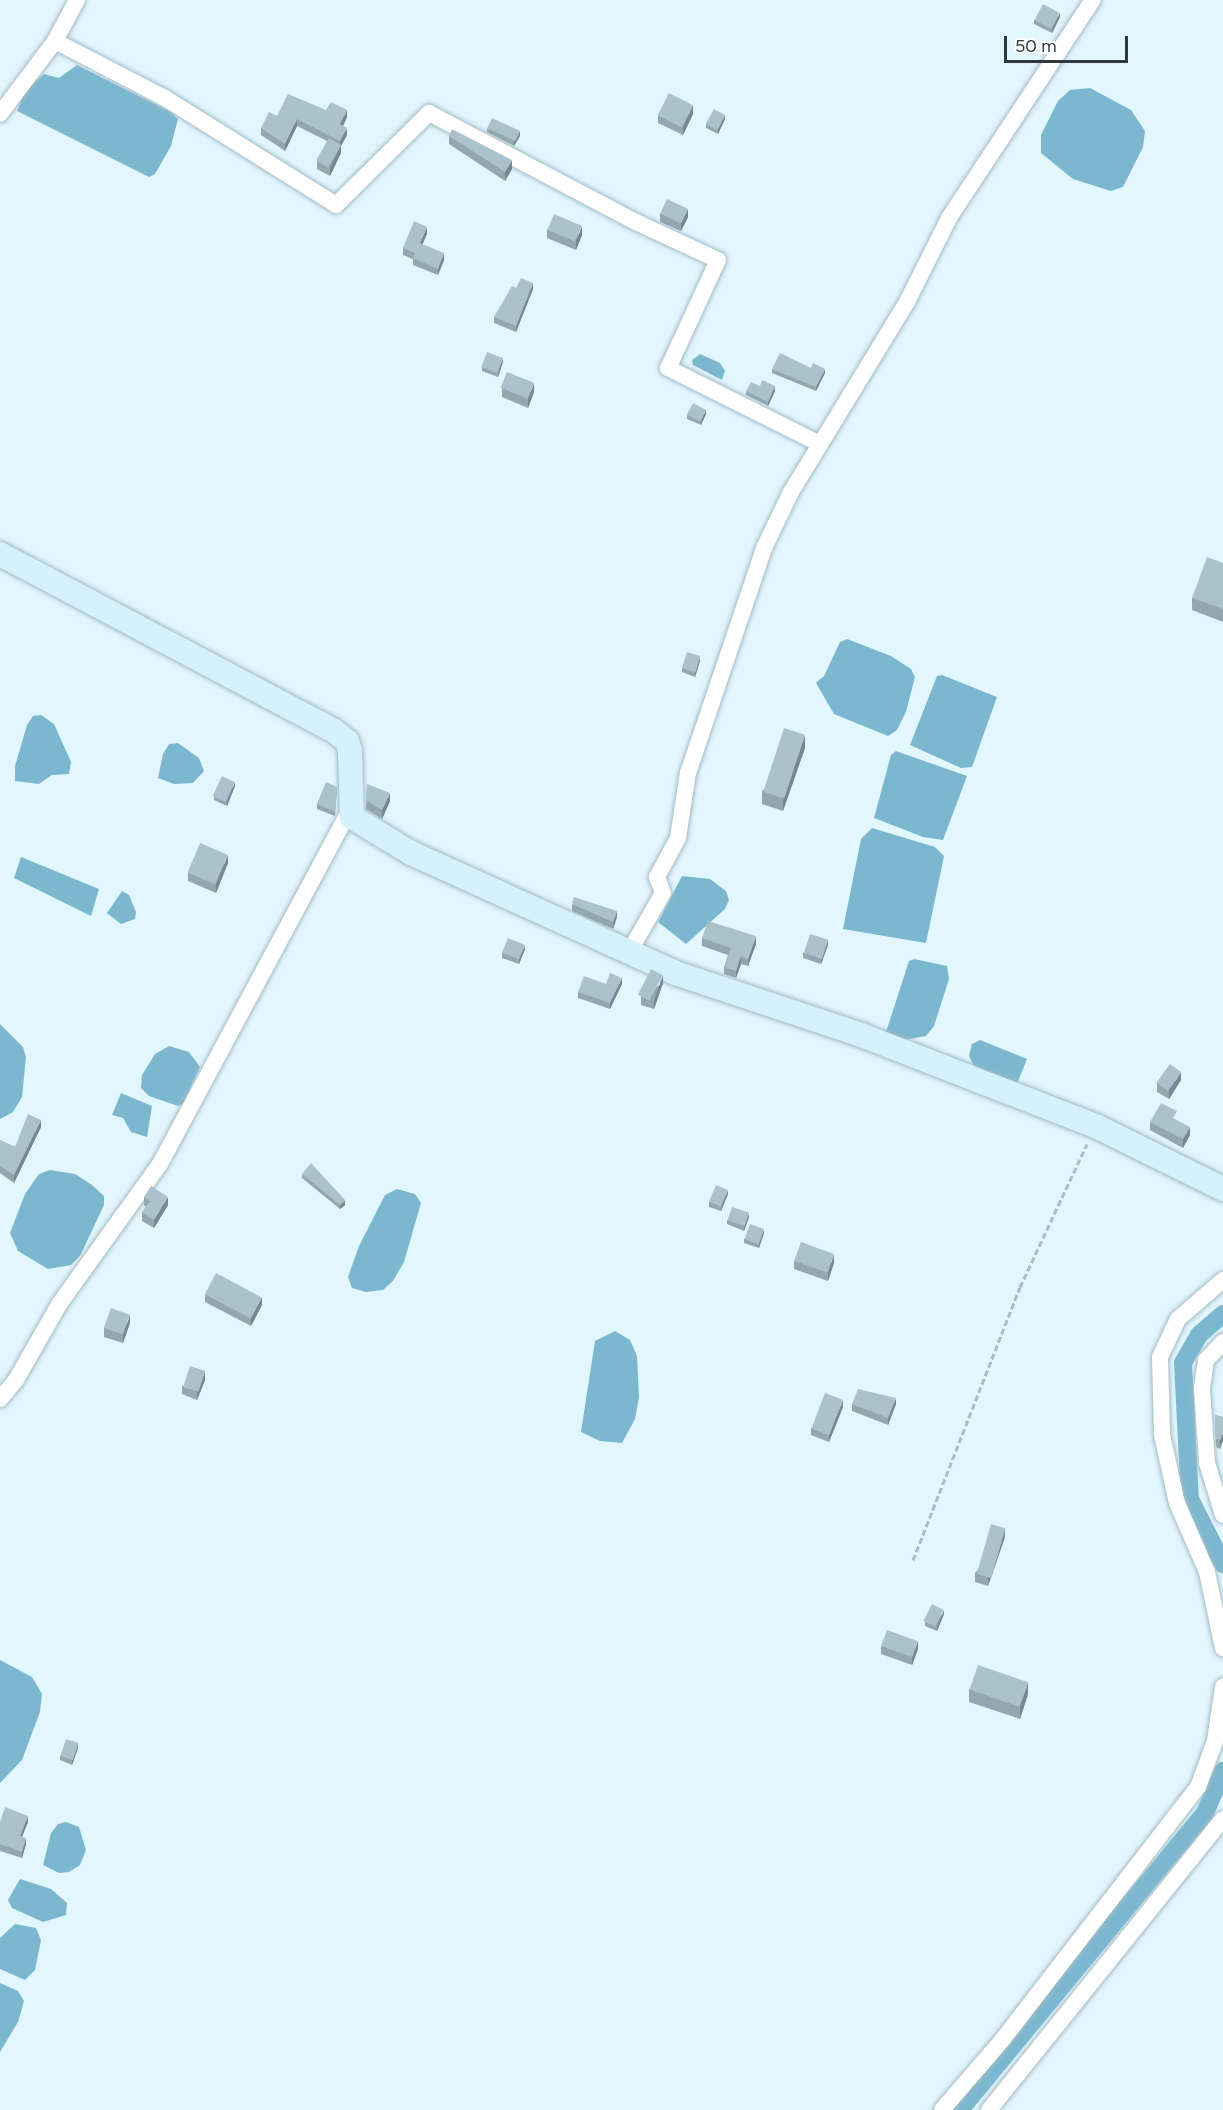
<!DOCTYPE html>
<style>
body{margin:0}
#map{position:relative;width:1223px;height:2110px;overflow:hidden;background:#e2f6fe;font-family:Figtree,sans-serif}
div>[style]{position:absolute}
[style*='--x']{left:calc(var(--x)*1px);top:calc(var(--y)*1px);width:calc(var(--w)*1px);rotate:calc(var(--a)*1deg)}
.water>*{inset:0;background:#7bb8d0}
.canal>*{height:18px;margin:-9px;padding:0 9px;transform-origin:9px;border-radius:9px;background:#7bb8d0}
.path>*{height:3px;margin-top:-1.5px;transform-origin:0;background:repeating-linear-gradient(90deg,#abbcc2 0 6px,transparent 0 9px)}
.roads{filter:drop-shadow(0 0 2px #a3bbc4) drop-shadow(0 0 2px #a3bbc4)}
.minor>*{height:16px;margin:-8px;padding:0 8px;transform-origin:8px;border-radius:8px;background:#fff}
.secondary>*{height:24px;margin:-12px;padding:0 12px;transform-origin:12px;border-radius:12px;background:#d4f1fc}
.wall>*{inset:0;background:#93a7af}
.shaded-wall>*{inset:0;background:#78888f}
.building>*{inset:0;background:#abc2cc;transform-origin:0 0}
span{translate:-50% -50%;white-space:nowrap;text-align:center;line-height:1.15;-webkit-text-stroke:4.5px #fff;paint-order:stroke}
.scale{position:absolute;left:1004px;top:36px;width:124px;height:27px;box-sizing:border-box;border:3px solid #2f393d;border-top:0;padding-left:8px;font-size:18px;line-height:21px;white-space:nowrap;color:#2f393d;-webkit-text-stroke:4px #fff;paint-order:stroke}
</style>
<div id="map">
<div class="water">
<i style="clip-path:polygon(77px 65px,171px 112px,178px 119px,171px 146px,155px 174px,149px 177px,17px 111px,26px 89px,44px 74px,59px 78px)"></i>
<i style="clip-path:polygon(1090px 88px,1131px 110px,1145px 131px,1143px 147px,1123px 187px,1111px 191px,1073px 179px,1041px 153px,1041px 135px,1058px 101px,1070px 90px)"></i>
<i style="clip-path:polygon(700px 354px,720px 363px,725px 371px,722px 380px,693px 365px,692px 360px)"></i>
<i style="clip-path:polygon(847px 639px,891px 656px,911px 669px,915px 677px,906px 712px,897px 730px,888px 736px,834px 714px,816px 683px,824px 676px,840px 642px)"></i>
<i style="clip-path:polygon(942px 675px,997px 697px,972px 767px,961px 768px,910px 745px,937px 676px)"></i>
<i style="clip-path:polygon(41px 715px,54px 724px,71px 762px,69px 774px,52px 775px,39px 784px,15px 781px,15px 766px,27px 725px,33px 716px)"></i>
<i style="clip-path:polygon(178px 743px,199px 758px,204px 771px,193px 783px,174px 784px,158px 778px,163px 754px,169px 744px)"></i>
<i style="clip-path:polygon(896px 751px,967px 776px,943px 840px,923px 837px,874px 818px,891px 755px)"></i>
<i style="clip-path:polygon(872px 828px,935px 847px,944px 856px,926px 943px,843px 929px,861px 839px)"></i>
<i style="clip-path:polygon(21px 857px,99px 889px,91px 916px,14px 878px)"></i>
<i style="clip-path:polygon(682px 876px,710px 879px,726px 891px,729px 900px,725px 909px,686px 944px,658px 922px)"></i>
<i style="clip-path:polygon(122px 891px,129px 895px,136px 912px,135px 919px,121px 924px,107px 913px)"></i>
<i style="clip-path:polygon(914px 959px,947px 966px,949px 979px,934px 1026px,926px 1036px,904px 1040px,886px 1032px,909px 961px)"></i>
<i style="clip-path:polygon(0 1024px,23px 1047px,26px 1057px,22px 1097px,13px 1112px,0 1119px)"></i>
<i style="clip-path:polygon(980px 1040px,1027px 1059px,1017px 1084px,976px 1071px,969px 1056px,972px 1044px)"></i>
<i style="clip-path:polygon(169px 1046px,189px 1052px,200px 1067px,183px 1104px,178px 1106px,149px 1096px,141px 1088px,142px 1075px,155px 1054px)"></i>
<i style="clip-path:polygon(121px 1093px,152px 1106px,147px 1137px,131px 1132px,123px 1118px,112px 1115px)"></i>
<i style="clip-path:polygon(50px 1170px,75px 1174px,92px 1185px,104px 1196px,104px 1205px,80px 1256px,71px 1265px,48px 1269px,18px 1251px,10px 1233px,25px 1194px,39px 1174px)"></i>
<i style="clip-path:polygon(397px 1189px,415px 1194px,421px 1203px,404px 1262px,393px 1281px,383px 1290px,366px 1292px,352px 1288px,348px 1277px,359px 1246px,385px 1195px)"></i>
<i style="clip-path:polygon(615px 1331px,630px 1340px,637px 1356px,639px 1397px,635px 1419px,622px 1443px,600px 1441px,581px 1432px,595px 1341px)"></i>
<i style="clip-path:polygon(0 1660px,32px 1677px,42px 1694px,40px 1712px,22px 1760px,0 1783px)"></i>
<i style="clip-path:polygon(66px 1822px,79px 1827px,86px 1850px,80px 1865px,69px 1872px,59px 1873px,43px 1865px,51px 1833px,58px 1824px)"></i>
<i style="clip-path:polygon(20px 1879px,51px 1889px,67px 1903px,66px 1915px,43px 1922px,12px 1908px,8px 1900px)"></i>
<i style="clip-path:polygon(15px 1924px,36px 1928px,41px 1940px,35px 1970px,25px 1980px,0 1969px,0 1938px)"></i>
<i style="clip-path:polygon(0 1983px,18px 1991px,24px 2001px,18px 2022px,0 2052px)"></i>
</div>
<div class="canal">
<i style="--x:1223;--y:1314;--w:32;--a:139"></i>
<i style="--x:1199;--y:1335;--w:32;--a:120"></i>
<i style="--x:1183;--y:1363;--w:136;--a:87.1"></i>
<i style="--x:1190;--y:1499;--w:73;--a:63.1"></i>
<i style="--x:960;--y:2110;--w:385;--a:-50.5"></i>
<i style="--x:1205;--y:1813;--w:46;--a:-66.8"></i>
</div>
<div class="path">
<i style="--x:913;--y:1560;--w:293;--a:-68.6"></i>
<i style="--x:1020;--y:1287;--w:158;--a:-64.9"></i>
</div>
<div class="roads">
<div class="minor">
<i style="--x:55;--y:41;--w:124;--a:27.4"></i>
<i style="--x:165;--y:98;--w:202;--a:32"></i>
<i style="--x:336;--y:205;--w:131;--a:-44.7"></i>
<i style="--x:429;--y:113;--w:234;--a:27.8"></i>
<i style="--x:636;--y:222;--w:90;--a:24.9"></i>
<i style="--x:718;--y:260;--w:119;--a:114.8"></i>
<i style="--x:668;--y:368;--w:170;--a:26.6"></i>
<i style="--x:0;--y:114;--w:91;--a:-53"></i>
<i style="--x:55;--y:41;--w:47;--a:-61.8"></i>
<i style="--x:628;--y:954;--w:70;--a:-60.2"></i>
<i style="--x:663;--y:893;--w:17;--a:-111"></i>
<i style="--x:657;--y:877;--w:44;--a:-61.7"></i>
<i style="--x:678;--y:838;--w:66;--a:-81.3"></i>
<i style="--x:688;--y:773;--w:237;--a:-71.3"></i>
<i style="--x:764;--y:548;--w:62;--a:-64.3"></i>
<i style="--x:791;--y:492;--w:223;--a:-58.6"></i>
<i style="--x:907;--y:302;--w:94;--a:-63.4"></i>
<i style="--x:949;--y:218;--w:261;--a:-56.6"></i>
<i style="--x:1223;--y:1280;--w:60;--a:139.1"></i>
<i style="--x:1178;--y:1319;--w:42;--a:115.3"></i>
<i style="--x:1160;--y:1357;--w:78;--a:88.5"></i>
<i style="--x:1162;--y:1435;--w:70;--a:77.6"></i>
<i style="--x:1177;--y:1503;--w:75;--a:66.5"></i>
<i style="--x:1207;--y:1572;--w:78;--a:78.1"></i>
<i style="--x:1223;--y:1342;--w:25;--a:133"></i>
<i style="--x:1206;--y:1360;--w:29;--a:98"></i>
<i style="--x:1202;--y:1389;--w:74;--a:86.1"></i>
<i style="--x:1207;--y:1463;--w:54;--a:72.9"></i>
<i style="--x:0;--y:1399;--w:25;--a:-50"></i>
<i style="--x:16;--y:1380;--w:89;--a:-60.3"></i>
<i style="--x:60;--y:1303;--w:171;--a:-54.3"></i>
<i style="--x:160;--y:1164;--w:402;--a:-61.8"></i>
<i style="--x:942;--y:2110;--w:94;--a:-49.3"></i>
<i style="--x:1003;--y:2039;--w:319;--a:-52.3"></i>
<i style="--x:1198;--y:1787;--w:49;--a:-69.7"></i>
<i style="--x:1215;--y:1741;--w:55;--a:-81.6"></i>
<i style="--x:989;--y:2110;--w:373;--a:-51.2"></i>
</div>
<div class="secondary">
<i style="--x:0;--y:554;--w:377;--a:27.9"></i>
<i style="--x:333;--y:730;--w:18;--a:38"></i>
<i style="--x:347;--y:741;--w:10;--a:73"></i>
<i style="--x:350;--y:751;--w:66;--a:88.3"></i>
<i style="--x:352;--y:817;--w:69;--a:31.4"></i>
<i style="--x:411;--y:853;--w:290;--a:24.4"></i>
<i style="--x:675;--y:973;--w:196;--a:18.4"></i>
<i style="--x:861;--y:1035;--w:252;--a:21.2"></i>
<i style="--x:1096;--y:1126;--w:142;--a:26.4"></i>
</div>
</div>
<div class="wall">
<i style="clip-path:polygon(1060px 17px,1052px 33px,1034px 24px,1034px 20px)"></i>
<i style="clip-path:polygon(326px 110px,347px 117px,343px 126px,347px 135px,341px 146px,341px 153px,330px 176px,317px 169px,317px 161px,327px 141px,297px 126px,285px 151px,261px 135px,261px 128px,277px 116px)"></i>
<i style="clip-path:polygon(693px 114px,683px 135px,658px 123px,658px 115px)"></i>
<i style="clip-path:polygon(725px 119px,718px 134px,706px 128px,706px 124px)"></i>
<i style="clip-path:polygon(487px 128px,520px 136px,514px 146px,487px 132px)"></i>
<i style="clip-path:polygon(449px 136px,512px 169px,505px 181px,449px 144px)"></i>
<i style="clip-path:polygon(660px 213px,688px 217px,681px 231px,660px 222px)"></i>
<i style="clip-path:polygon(547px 229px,582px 235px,576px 250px,547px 238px)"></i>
<i style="clip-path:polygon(427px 234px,422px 244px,444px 260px,438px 275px,413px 265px,413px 259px,403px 255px,403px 248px)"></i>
<i style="clip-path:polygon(516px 288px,533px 289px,516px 332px,494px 323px,494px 317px)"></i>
<i style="clip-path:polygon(503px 362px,498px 377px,482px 371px,482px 367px)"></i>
<i style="clip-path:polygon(772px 369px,825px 373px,816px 391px,772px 373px)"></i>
<i style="clip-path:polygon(760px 386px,775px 391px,768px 406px,746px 395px,746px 391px)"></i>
<i style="clip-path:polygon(502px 388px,534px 392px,528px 408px,502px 397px)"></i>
<i style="clip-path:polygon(706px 414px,701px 425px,687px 419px,687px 415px)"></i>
<i style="clip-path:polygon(1223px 563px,1223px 622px,1192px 610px,1192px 598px)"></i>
<i style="clip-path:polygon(700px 661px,695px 677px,682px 672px,682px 668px)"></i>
<i style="clip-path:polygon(805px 748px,783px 811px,762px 804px,762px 791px)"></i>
<i style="clip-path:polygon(367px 784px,390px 801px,382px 819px,366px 809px)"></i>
<i style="clip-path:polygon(235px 786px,227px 806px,214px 800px,214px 796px)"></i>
<i style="clip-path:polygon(337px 787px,335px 816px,317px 809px,317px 804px)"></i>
<i style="clip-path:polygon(228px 863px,216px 893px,188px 881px,188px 873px)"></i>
<i style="clip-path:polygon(572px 904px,617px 917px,613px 929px,572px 911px)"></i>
<i style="clip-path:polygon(702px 938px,756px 944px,748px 966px,741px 964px,736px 978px,724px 974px,724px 967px,728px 955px,702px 946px)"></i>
<i style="clip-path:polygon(828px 945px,821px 964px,803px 958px,803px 953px)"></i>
<i style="clip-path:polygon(525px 949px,519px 964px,502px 958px,502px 953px)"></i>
<i style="clip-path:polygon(663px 983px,654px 1009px,641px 1005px,641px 996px)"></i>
<i style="clip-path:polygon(606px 984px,622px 984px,610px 1009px,578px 998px,578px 992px)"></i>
<i style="clip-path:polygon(1181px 1080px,1169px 1099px,1157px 1092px,1157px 1083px)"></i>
<i style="clip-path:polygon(1150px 1122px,1190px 1135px,1183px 1148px,1150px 1130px)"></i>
<i style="clip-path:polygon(41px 1127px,14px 1183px,0 1173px,0 1140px,15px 1147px)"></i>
<i style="clip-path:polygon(302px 1174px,345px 1205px,340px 1209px,302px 1178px)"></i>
<i style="clip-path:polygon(728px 1194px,721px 1211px,709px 1207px,709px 1202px)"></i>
<i style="clip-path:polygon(144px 1197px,168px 1205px,154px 1228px,142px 1221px,142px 1212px,146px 1207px,144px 1205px)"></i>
<i style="clip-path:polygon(749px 1217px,744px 1231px,727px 1224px,727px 1220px)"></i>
<i style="clip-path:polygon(764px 1233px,759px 1248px,744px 1243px,744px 1239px)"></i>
<i style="clip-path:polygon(794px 1261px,834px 1263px,828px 1281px,794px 1269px)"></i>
<i style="clip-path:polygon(205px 1294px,262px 1305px,251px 1326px,205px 1302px)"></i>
<i style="clip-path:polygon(130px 1323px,123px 1343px,104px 1337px,104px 1328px)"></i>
<i style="clip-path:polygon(205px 1380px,197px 1400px,182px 1394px,182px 1386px)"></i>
<i style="clip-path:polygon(852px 1404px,896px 1404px,888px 1425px,852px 1411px)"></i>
<i style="clip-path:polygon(843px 1407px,829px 1442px,811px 1435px,811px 1428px)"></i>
<i style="clip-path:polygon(1215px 1415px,1223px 1417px,1220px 1449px,1216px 1447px)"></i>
<i style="clip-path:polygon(1005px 1537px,988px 1586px,975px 1582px,975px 1573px)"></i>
<i style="clip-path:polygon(944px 1614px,937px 1631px,925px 1626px,925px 1622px)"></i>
<i style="clip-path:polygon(881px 1646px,918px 1649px,912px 1665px,881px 1654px)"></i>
<i style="clip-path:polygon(969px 1689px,1028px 1694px,1020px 1719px,969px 1702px)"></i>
<i style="clip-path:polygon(78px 1748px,72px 1765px,60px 1760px,60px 1756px)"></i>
<i style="clip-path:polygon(0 1822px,28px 1822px,22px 1836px,26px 1844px,22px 1858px,0 1851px)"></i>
</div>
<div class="shaded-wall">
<i style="clip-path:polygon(1060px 13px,1060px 17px,1052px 33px,1052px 29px)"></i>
<i style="clip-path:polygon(693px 105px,693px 114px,683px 135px,683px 127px)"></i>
<i style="clip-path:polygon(347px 110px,347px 117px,340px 132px,340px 124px)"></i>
<i style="clip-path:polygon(725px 115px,725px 119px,718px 134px,718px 130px)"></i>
<i style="clip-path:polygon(297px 119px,297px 126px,285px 151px,285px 144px)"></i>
<i style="clip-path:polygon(347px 128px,347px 135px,341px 146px,341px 153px,330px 176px,330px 168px,340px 147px,340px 141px)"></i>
<i style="clip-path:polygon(520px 131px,520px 136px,514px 146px,514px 142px)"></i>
<i style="clip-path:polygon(512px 160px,512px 169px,505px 181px,505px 172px)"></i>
<i style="clip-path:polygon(688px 209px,688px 217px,681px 231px,681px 223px)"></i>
<i style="clip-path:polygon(582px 226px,582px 235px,576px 250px,576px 241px)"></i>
<i style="clip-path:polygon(427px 227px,427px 234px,420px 250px,420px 243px)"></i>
<i style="clip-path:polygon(444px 253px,444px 260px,438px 275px,438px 269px)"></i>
<i style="clip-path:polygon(533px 283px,533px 289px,516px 332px,516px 326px)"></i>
<i style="clip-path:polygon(503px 358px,503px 362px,498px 377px,498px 373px)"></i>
<i style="clip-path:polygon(825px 369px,825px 373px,816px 391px,816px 387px)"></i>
<i style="clip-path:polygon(534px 383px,534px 392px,528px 408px,528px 399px)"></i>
<i style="clip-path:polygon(775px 386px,775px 391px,768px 406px,768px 402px)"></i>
<i style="clip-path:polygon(706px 410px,706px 414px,701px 425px,701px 421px)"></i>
<i style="clip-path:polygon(700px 656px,700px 661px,695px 677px,695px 672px)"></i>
<i style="clip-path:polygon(805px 735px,805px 748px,783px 811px,783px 799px)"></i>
<i style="clip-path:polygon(235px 782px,235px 786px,227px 806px,227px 801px)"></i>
<i style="clip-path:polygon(390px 793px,390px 801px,382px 819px,382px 810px)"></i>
<i style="clip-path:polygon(228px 855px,228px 863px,216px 893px,216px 884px)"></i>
<i style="clip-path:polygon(617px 911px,617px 917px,613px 929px,613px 922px)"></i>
<i style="clip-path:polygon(756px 936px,756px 944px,748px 966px,748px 959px)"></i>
<i style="clip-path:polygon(828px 940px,828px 945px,821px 964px,821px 960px)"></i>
<i style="clip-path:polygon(525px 945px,525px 949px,519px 964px,519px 960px)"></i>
<i style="clip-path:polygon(741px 956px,741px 964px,736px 978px,736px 971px)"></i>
<i style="clip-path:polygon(663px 975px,663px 983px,654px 1009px,654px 1001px)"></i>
<i style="clip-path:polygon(622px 978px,622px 984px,610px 1009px,610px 1003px)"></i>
<i style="clip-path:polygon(1181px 1072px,1181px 1080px,1169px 1099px,1169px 1091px)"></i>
<i style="clip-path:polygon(41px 1120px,41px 1127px,14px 1183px,14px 1175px)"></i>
<i style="clip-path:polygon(1190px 1127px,1190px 1135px,1183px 1148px,1183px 1139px)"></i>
<i style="clip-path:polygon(728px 1190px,728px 1194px,721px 1211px,721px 1207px)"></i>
<i style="clip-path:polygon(168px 1197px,168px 1205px,154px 1228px,154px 1220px)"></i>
<i style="clip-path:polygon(345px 1200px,345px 1205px,340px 1209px,340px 1205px)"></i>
<i style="clip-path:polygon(749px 1213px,749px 1217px,744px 1231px,744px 1227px)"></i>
<i style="clip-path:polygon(764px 1229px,764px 1233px,759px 1248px,759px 1244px)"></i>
<i style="clip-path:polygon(834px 1254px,834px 1263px,828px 1281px,828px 1273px)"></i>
<i style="clip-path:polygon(262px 1297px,262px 1305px,251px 1326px,251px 1318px)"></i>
<i style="clip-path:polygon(130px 1315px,130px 1323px,123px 1343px,123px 1335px)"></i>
<i style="clip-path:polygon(205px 1371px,205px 1380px,197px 1400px,197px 1392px)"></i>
<i style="clip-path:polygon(896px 1398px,896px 1404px,888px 1425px,888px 1418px)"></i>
<i style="clip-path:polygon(843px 1400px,843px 1407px,829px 1442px,829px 1435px)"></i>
<i style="clip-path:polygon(1223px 1433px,1223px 1441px,1220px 1449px,1220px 1440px)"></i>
<i style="clip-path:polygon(1005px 1528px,1005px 1537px,988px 1586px,988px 1578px)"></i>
<i style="clip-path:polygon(944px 1610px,944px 1614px,937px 1631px,937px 1627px)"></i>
<i style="clip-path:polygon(918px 1641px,918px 1649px,912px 1665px,912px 1657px)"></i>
<i style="clip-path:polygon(1028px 1682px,1028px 1694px,1020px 1719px,1020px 1706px)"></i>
<i style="clip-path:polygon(78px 1743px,78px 1748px,72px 1765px,72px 1760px)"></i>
<i style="clip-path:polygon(28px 1816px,28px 1822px,20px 1842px,20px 1836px)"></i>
<i style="clip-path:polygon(26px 1838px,26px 1844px,22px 1858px,22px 1852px)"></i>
</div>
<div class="building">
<i style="left:1043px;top:4px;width:19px;height:18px;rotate:28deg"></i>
<i style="left:669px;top:93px;width:27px;height:25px;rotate:27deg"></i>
<i style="clip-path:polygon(288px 94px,326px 110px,331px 102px,347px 110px,340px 124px,347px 128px,340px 141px,297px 119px,285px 144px,261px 128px,269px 112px,277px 116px)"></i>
<i style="left:714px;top:109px;width:13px;height:17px;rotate:29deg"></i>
<i style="left:492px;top:118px;width:31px;height:11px;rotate:25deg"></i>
<i style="clip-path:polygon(452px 129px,512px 160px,505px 172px,449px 136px)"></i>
<i style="left:329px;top:138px;width:14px;height:26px;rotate:30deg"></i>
<i style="left:667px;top:199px;width:23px;height:16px;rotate:25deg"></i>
<i style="left:554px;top:214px;width:30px;height:17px;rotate:23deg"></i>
<i style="clip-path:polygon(414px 221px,427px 227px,420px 243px,444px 253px,438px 269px,413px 258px,415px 253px,403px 248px)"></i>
<i style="clip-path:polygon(521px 278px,533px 283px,516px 326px,494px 317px,512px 286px,516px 288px)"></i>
<i style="left:487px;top:352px;width:17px;height:16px;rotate:21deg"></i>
<i style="clip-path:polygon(780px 353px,811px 368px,813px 363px,825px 369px,816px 387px,772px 369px)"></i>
<i style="left:507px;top:372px;width:29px;height:17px;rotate:22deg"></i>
<i style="clip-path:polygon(762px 380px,775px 386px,768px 402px,746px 391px,751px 382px,760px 386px)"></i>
<i style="left:693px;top:403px;width:15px;height:13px;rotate:28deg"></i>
<i style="clip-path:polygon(1207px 557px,1223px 563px,1223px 609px,1192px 598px)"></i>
<i style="left:687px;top:652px;width:14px;height:17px;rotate:17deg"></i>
<i style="left:784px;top:728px;width:22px;height:67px;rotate:18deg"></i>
<i style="left:222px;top:776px;width:14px;height:22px;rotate:25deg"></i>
<i style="clip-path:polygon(326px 782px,337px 787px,335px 812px,317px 804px)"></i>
<i style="clip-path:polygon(367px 784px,390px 793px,382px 810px,366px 800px)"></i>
<i style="left:200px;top:843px;width:30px;height:32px;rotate:23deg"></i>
<i style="clip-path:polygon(574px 897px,617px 911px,613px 922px,572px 904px)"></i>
<i style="clip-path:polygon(708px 921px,756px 936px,748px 959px,741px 956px,736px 971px,724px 967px,731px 948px,702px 938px)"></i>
<i style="left:810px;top:934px;width:19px;height:20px;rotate:18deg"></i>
<i style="left:508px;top:938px;width:18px;height:16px;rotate:22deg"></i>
<i style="left:651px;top:969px;width:13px;height:29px;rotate:27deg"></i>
<i style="clip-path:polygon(610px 973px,622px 978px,610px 1003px,578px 992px,584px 976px,606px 984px)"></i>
<i style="left:1170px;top:1064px;width:14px;height:23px;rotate:36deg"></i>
<i style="clip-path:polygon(1161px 1103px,1177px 1111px,1173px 1118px,1190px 1127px,1183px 1139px,1150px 1122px)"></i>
<i style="clip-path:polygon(28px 1114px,41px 1120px,14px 1175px,0 1166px,0 1140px,15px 1147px)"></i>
<i style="clip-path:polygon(311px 1163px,345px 1200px,340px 1205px,302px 1174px)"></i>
<i style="left:716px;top:1185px;width:13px;height:18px;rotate:23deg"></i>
<i style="clip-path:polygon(151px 1186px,168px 1197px,154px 1220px,142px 1212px,150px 1201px,144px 1197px)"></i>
<i style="left:732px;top:1207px;width:18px;height:14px;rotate:19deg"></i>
<i style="left:750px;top:1224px;width:15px;height:16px;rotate:20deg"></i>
<i style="left:801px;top:1242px;width:35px;height:20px;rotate:20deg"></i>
<i style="left:216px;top:1273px;width:52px;height:24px;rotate:28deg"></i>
<i style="left:111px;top:1308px;width:20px;height:21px;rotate:20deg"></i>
<i style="left:190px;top:1366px;width:16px;height:22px;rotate:18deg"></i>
<i style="clip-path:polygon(858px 1389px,896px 1398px,888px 1418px,852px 1404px)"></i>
<i style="left:825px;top:1393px;width:19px;height:38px;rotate:21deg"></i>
<i style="clip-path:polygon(1215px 1415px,1223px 1417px,1223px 1433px,1220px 1440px,1216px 1439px)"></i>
<i style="left:991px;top:1524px;width:15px;height:52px;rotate:16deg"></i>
<i style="left:932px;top:1604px;width:13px;height:19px;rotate:27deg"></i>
<i style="left:887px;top:1630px;width:33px;height:17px;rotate:20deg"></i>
<i style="left:978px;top:1665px;width:53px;height:26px;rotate:19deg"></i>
<i style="left:66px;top:1739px;width:13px;height:18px;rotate:18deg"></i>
<i style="clip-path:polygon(5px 1807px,28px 1816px,20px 1836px,26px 1838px,22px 1852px,0 1844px,0 1822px)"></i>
</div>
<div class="scale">50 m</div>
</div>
